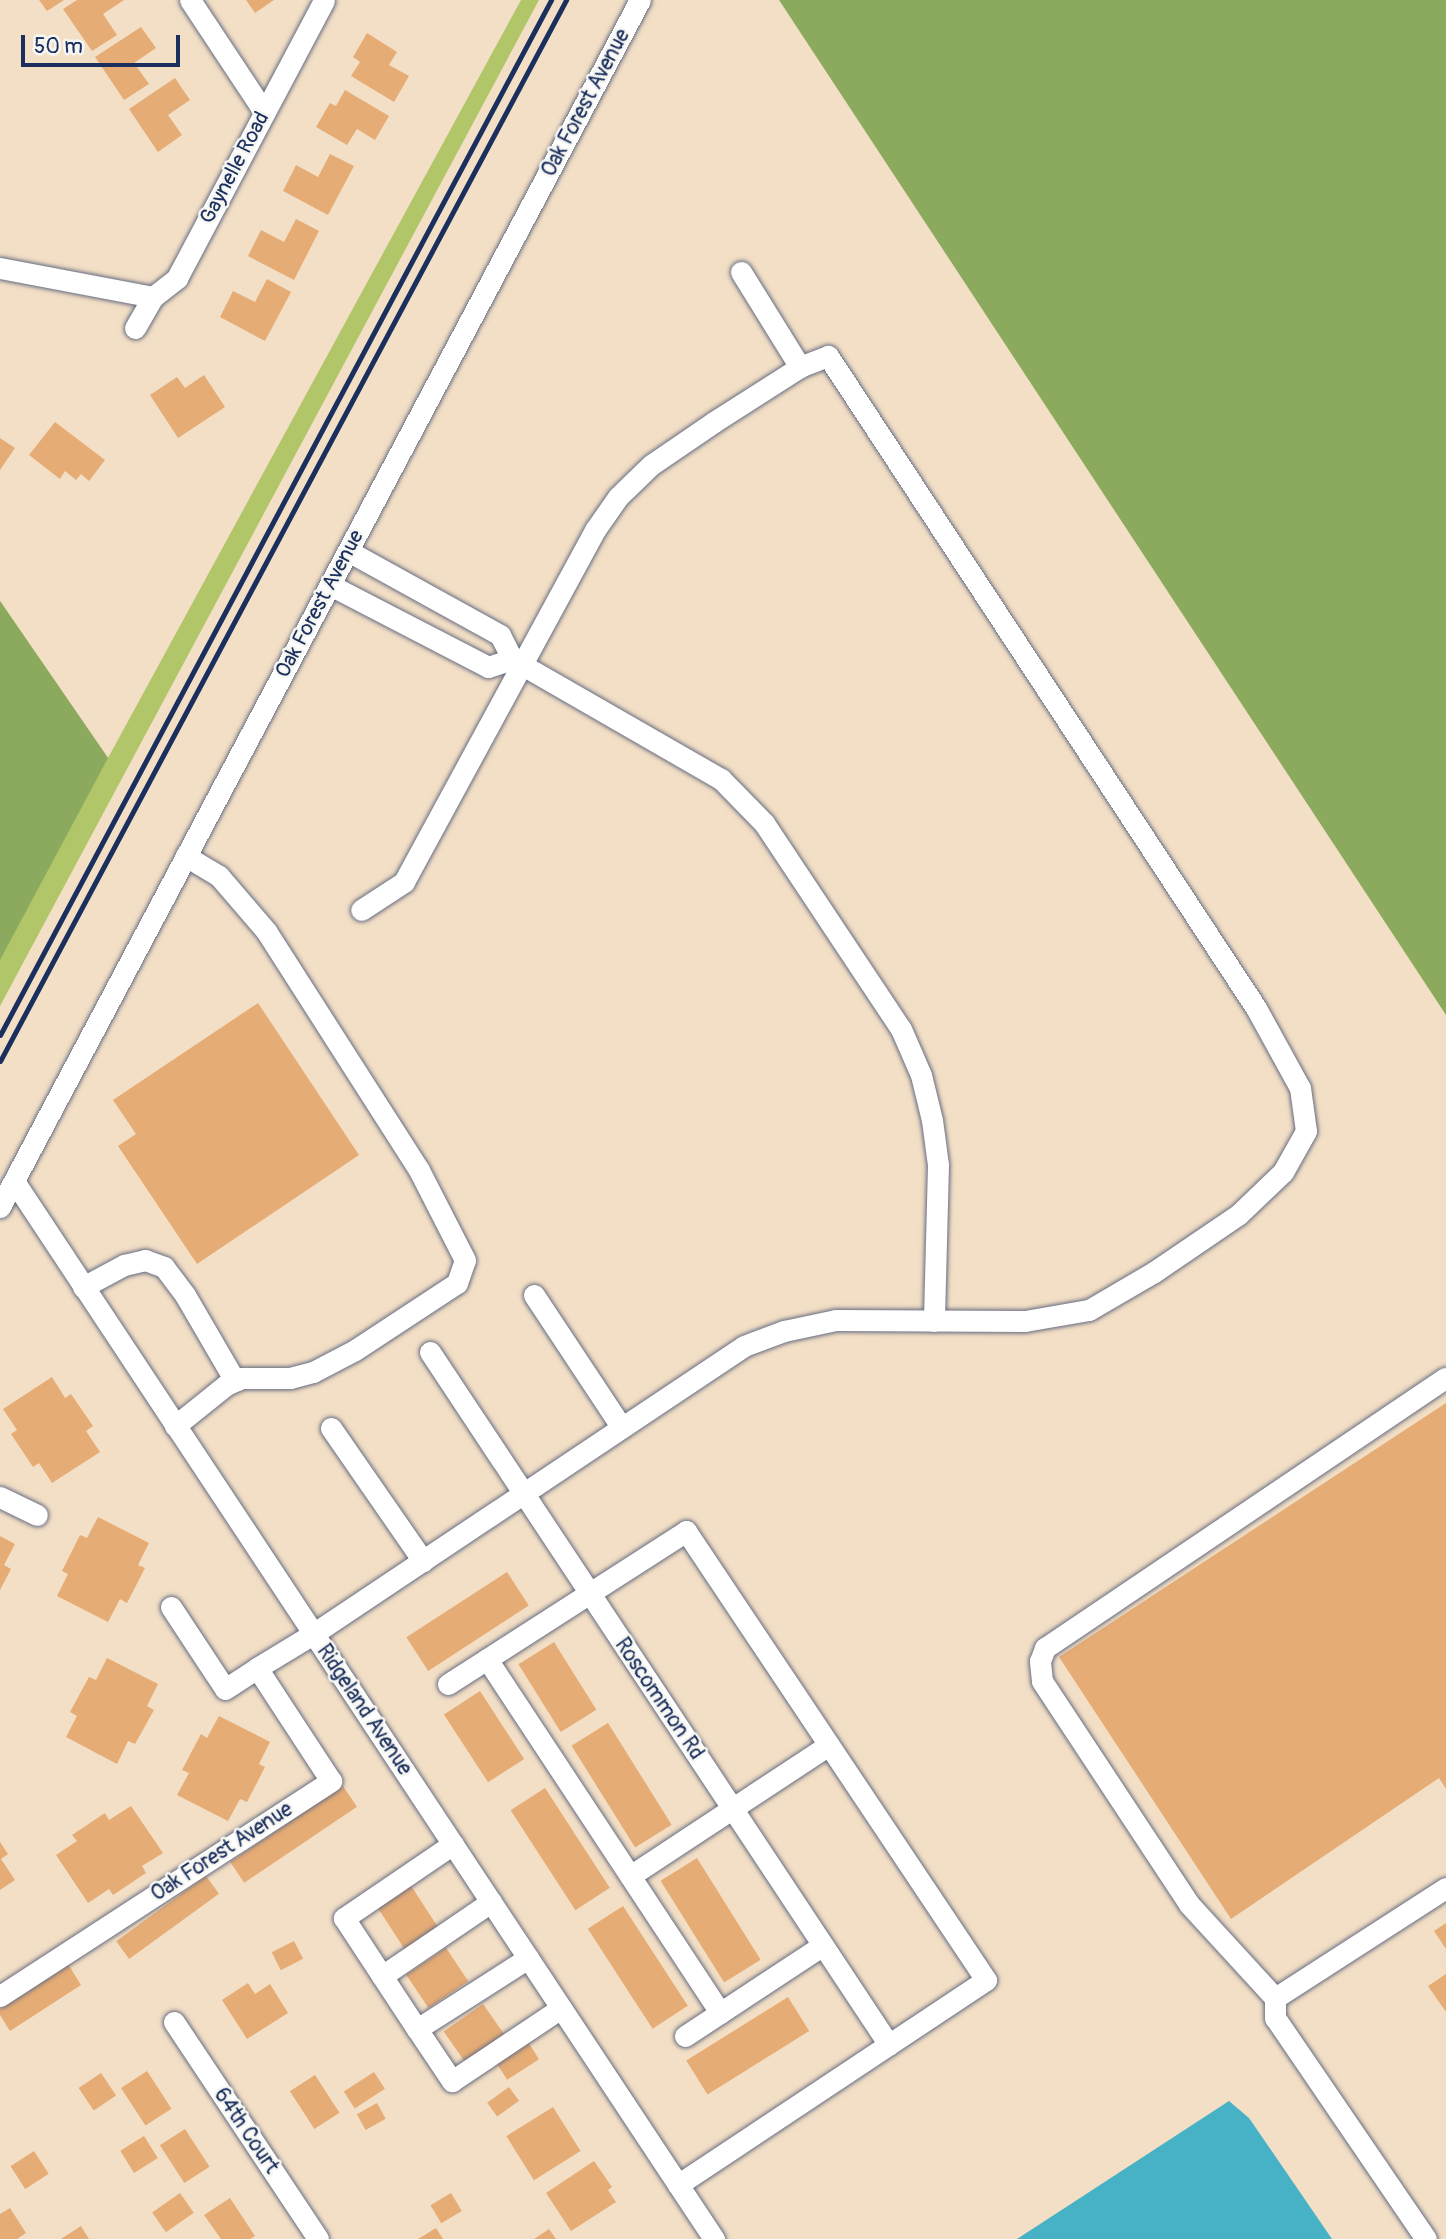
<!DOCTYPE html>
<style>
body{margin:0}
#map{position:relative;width:1446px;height:2239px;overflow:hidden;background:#f3dfc5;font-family:Pangolin,sans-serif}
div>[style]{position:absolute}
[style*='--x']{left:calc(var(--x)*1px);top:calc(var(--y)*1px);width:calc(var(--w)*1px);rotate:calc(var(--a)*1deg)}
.green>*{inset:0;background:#b1c569}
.forest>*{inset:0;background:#8caa5d}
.water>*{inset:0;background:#47b2c6}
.building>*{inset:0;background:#e6ac75;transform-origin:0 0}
.roads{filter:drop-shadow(0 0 2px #676d82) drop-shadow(0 0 2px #676d82)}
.minor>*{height:21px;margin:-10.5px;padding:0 10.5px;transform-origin:10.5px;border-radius:10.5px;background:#fff}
.rail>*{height:5px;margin:-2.5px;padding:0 2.5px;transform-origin:2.5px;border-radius:2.5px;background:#1b2f5e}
span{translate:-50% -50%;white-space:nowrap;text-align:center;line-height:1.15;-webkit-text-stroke:5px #f6f6f2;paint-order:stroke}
.street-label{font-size:21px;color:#1b2f5e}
.scale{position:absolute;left:21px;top:35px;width:159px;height:32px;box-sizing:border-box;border:4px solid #1b2f5e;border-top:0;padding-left:9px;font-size:21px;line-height:24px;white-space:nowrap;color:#1b2f5e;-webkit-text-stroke:5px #f6f6f2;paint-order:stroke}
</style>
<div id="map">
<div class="green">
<i style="clip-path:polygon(521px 0,539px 0,0 1006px,0 601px,108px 758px)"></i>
</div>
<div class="forest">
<i style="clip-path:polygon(779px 0,1446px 0,1446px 1015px)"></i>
<i style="clip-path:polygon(0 601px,108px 758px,0 960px)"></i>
</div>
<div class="water">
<i style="clip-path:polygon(1229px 2101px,1249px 2118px,1332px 2239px,1017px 2239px)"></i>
</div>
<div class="building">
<i style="clip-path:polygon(39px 0,64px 0,47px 11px)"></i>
<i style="clip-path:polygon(77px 0,124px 0,103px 14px,117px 35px,92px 51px,63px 9px)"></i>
<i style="clip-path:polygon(246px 0,274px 0,255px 13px)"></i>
<i style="clip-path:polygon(141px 27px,156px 48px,134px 63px,149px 84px,124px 100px,95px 57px)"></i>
<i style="clip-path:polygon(367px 33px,397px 52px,389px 65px,409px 76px,394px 102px,351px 76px,360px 62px,353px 57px)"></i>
<i style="clip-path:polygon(175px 78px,190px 100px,168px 115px,182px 135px,158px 152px,129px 109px)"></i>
<i style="clip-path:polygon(345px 90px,389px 116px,375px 140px,357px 129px,347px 145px,316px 127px,330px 103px,336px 106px)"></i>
<i style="clip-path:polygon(330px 154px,354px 166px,328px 215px,283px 191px,296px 165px,318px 177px)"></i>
<i style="clip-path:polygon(296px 219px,319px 231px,294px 280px,248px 256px,261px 230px,284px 242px)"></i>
<i style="clip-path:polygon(267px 279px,291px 292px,265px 341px,220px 317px,233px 291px,255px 302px)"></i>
<i style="clip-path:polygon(204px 375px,225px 407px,178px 438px,150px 395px,177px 377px,185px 388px)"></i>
<i style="clip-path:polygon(55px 422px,105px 460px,89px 481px,81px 474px,76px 480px,65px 471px,60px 479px,29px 455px)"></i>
<i style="clip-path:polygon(0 438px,15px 448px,0 470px)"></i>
<i style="clip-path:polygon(258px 1003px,359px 1155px,197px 1264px,118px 1146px,136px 1134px,113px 1100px)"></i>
<i style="clip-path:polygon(52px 1377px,65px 1398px,71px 1394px,93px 1426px,86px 1431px,100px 1452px,52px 1483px,39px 1463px,33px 1467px,11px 1434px,17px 1430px,3px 1409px)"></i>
<i style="clip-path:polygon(1446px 1403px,1446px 1789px,1439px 1778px,1231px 1919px,1059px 1657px)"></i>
<i style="clip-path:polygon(98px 1517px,149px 1543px,138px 1565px,145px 1568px,127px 1603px,120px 1599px,108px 1622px,57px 1596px,68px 1574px,62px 1571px,80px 1535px,87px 1538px)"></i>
<i style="clip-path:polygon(0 1536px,15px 1544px,4px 1565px,11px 1569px,0 1590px)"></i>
<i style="left:507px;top:1572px;width:40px;height:120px;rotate:57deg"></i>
<i style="left:554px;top:1642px;width:80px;height:42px;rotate:58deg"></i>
<i style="clip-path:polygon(107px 1658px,158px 1684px,147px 1706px,154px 1710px,135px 1744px,128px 1741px,117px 1764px,66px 1737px,77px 1716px,70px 1712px,89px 1677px,96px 1680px)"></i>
<i style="left:480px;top:1691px;width:81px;height:43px;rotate:57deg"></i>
<i style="clip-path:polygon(219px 1716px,270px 1742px,259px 1764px,265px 1767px,247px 1802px,240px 1799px,228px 1821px,177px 1795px,189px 1773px,182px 1770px,201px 1734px,207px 1738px)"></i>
<i style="left:608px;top:1723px;width:120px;height:43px;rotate:58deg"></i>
<i style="left:343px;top:1786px;width:25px;height:136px;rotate:56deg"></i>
<i style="left:545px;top:1788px;width:119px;height:41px;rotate:57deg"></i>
<i style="clip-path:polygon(131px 1806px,163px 1853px,142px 1866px,146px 1873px,113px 1895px,109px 1889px,88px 1903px,56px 1855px,77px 1841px,72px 1835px,105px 1813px,109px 1820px)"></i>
<i style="clip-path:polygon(0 1842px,8px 1854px,1px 1859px,15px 1880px,0 1890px)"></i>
<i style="left:697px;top:1858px;width:120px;height:43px;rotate:58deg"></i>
<i style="left:206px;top:1876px;width:22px;height:111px;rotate:54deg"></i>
<i style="left:408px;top:1881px;width:56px;height:40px;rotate:57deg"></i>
<i style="left:623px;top:1906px;width:119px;height:42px;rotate:57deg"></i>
<i style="clip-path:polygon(1446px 1923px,1446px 1949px,1434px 1931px)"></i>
<i style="left:294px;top:1941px;width:20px;height:25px;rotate:63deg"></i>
<i style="left:446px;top:1948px;width:40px;height:48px;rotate:56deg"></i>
<i style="clip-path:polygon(68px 1964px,81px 1985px,10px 2031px,0 2015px,0 2009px)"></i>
<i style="clip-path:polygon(1446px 1974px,1446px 2012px,1428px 1986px)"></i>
<i style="clip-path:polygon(248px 1983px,255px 1994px,270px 1984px,288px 2013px,247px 2039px,222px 2000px)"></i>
<i style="left:788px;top:1997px;width:40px;height:120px;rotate:58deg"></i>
<i style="left:483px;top:2004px;width:39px;height:48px;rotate:55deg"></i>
<i style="left:526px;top:2039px;width:24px;height:38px;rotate:57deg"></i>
<i style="left:147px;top:2071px;width:45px;height:31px;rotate:57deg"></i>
<i style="left:374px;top:2072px;width:20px;height:36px;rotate:57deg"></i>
<i style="left:101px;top:2073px;width:27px;height:27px;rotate:56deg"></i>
<i style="left:315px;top:2075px;width:45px;height:30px;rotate:57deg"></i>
<i style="left:509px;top:2087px;width:17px;height:27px;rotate:54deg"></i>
<i style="left:377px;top:2103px;width:18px;height:23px;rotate:61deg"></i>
<i style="left:553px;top:2107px;width:52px;height:55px;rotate:58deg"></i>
<i style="left:185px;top:2129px;width:45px;height:30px;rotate:57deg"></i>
<i style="left:144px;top:2136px;width:26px;height:28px;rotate:58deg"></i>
<i style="left:34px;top:2151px;width:27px;height:28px;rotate:57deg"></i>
<i style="clip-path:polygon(594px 2161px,612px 2187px,608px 2190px,616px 2202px,571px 2231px,546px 2193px)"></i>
<i style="left:180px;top:2193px;width:24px;height:34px;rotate:55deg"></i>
<i style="left:451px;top:2193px;width:21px;height:24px;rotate:59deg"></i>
<i style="clip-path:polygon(230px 2198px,255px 2236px,250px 2239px,221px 2239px,204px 2215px)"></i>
<i style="clip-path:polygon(10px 2208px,26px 2233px,17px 2239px,0 2239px,0 2214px)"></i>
<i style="clip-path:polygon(81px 2226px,89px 2239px,61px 2239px)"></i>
<i style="clip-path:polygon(436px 2228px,443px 2239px,418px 2239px)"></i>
<i style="clip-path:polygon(549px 2229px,556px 2239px,534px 2239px)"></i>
</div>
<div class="roads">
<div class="minor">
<i style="--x:190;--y:0;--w:134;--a:56.5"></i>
<i style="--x:0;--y:268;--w:156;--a:10.7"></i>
<i style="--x:741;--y:272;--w:112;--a:58.2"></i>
<i style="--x:135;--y:328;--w:36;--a:-60"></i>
<i style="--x:153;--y:297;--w:31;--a:-38"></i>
<i style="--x:177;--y:278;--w:314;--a:-62.1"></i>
<i style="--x:348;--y:551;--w:174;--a:28.9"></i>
<i style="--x:500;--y:635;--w:27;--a:63"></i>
<i style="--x:512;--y:659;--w:241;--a:29.9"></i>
<i style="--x:721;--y:779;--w:62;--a:45.7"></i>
<i style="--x:764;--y:823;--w:247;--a:56.4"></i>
<i style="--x:901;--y:1029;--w:50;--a:66.5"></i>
<i style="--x:921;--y:1075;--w:46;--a:76.3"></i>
<i style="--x:932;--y:1120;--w:45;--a:82.4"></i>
<i style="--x:938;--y:1165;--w:156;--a:91.5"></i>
<i style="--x:330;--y:585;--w:178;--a:27.4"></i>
<i style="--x:488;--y:667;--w:25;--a:-18"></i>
<i style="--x:14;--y:1181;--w:1269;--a:56.51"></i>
<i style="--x:0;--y:1207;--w:1366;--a:-62.07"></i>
<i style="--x:83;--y:1287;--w:47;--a:-28.2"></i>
<i style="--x:124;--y:1265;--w:22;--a:-13"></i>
<i style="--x:145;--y:1260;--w:20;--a:20"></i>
<i style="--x:164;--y:1267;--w:35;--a:53"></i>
<i style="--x:185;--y:1295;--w:99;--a:59.8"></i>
<i style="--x:534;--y:1295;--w:159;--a:56.5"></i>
<i style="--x:430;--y:1352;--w:831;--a:56.48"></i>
<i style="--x:175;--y:1426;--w:65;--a:-38.8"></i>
<i style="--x:226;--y:1385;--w:17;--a:-24"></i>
<i style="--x:242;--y:1378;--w:48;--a:0"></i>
<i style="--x:290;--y:1378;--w:24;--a:-15"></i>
<i style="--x:313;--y:1372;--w:47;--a:-27.6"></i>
<i style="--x:355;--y:1350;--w:122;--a:-33.3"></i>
<i style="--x:457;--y:1283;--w:24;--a:-71"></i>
<i style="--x:465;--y:1260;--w:101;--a:-117.1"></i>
<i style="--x:419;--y:1170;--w:282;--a:-122.6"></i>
<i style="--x:267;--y:932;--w:74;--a:-130.6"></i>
<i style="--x:219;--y:876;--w:39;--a:-149"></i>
<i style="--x:331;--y:1428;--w:162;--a:55.3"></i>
<i style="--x:0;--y:1497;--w:41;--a:25.9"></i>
<i style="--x:171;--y:1607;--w:98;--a:56.6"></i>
<i style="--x:225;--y:1689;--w:38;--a:-33"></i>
<i style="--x:487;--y:1659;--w:424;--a:56.6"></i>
<i style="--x:448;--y:1684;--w:283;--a:-32.7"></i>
<i style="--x:686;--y:1531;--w:540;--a:56.25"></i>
<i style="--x:986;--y:1980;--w:370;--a:146.4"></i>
<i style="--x:453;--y:1844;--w:132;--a:145.8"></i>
<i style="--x:344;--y:1918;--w:133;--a:56.7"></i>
<i style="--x:417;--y:2029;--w:132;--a:-32.6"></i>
<i style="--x:630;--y:1876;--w:238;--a:-33.4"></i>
<i style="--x:382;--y:1976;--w:132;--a:-34.2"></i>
<i style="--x:0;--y:1996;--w:395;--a:-33"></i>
<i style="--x:331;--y:1781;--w:135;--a:-123.2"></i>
<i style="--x:257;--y:1668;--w:66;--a:-31.3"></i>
<i style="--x:313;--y:1634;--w:518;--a:-33.75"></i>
<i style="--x:744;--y:1346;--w:43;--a:-20.6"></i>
<i style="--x:784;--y:1331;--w:53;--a:-11.9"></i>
<i style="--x:836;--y:1320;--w:189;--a:0.3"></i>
<i style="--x:1025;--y:1321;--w:65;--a:-9.8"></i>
<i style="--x:1089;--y:1310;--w:75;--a:-30.3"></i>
<i style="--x:1154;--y:1272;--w:102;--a:-34.2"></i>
<i style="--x:1238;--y:1215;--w:62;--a:-43.7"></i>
<i style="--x:1283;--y:1172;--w:47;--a:-60.7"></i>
<i style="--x:1306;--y:1131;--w:43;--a:-97.9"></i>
<i style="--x:1300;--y:1088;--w:91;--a:-118.8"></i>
<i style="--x:1256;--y:1008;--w:780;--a:-123.28"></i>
<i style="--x:828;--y:356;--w:30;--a:159"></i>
<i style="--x:800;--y:367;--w:102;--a:147.4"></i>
<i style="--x:714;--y:422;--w:76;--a:145.7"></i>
<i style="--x:651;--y:465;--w:46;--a:135.9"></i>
<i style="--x:618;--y:497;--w:40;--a:124.9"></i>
<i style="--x:595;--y:530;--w:400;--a:118.5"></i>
<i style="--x:404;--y:882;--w:51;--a:146.9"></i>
<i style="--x:1275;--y:1998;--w:127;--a:-132.5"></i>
<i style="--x:1189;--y:1904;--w:267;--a:-123.4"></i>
<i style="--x:1042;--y:1681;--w:20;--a:-96"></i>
<i style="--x:1040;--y:1661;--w:14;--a:-69"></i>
<i style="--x:1045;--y:1648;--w:483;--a:-34"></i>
<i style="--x:174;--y:2022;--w:260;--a:56.4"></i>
<i style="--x:417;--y:2029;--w:63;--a:56.1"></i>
<i style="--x:452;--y:2081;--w:131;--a:-33.8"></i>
<i style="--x:685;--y:2036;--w:165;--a:-33.4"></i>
<i style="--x:1426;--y:2239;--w:268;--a:-124.3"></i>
<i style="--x:1275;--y:2018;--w:20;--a:-90"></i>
<i style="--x:1275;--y:1998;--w:203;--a:-32.8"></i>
</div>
</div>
<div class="rail">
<i style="--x:0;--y:1035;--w:1173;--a:-61.97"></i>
<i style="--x:0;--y:1061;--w:1203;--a:-61.92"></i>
</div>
<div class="street-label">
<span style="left:586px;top:103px;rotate:-62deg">Oak Forest Avenue</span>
<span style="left:235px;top:168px;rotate:-62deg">Gaynelle Road</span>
<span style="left:320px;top:604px;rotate:-62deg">Oak Forest Avenue</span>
<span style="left:659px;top:1699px;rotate:56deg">Roscommon Rd</span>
<span style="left:364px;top:1710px;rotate:56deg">Ridgeland Avenue</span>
<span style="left:222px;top:1852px;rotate:-33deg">Oak Forest Avenue</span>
<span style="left:246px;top:2131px;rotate:56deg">64th Court</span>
</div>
<div class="scale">50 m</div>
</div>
